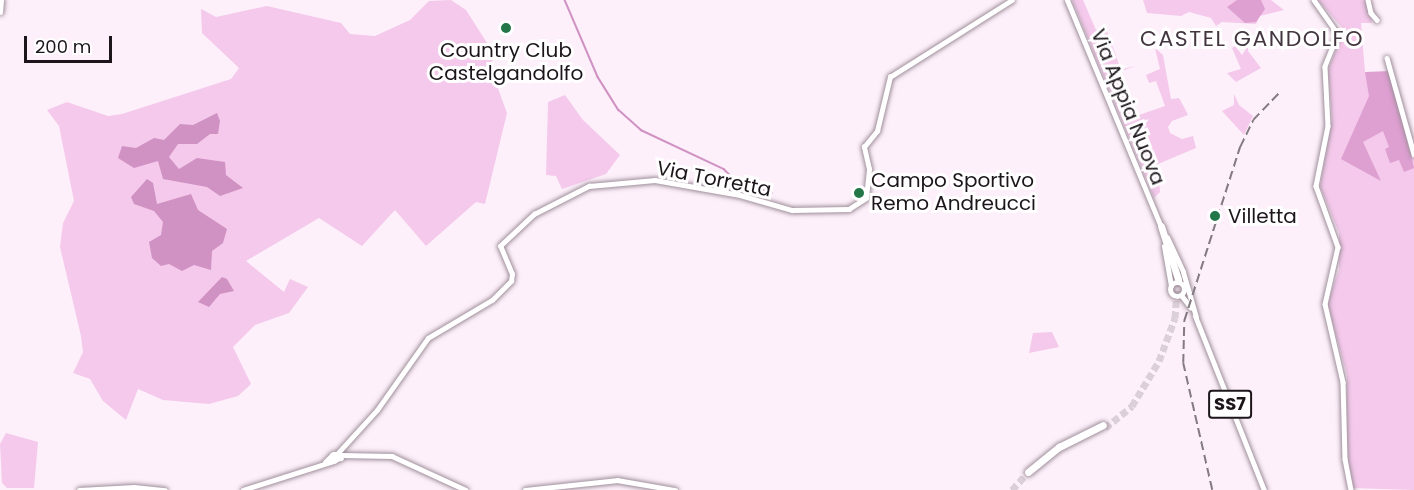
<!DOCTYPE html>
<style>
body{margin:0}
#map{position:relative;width:1414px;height:490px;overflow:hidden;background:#fdf0fa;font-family:Poppins,sans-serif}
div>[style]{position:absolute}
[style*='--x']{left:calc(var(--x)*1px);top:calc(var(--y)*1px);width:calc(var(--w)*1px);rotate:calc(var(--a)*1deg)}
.green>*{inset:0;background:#f4c9eb}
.forest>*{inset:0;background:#de9fd1}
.water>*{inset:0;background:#d092c3}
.stream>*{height:1.5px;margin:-0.75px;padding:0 0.75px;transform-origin:0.75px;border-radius:0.75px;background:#d092c3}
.highway-tunnel>*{height:7px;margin-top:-3.5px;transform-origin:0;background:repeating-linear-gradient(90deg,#dbcfd9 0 7px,transparent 0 10.5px)}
.roads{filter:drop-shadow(0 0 2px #9f8f9b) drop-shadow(0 0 2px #9f8f9b)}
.secondary>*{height:4.5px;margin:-2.25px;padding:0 2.25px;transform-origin:2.25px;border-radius:2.25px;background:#fff}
.primary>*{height:5px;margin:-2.5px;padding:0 2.5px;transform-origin:2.5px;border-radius:2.5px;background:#fff}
.primary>.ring{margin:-2.5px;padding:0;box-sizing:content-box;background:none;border:5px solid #fff;border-radius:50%}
.highway>*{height:7px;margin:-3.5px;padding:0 3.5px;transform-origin:3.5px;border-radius:3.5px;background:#fff}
.rail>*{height:1.5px;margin-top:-0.75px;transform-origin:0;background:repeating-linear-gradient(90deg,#847a82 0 9px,transparent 0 13.5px)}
.dots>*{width:16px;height:16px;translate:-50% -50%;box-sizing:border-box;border:3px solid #fff;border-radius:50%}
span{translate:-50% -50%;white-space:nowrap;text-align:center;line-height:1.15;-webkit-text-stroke:6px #fff;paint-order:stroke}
.shield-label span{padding:2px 4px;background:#fff;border:2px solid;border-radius:4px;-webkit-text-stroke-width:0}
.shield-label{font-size:18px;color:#1c161b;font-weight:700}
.poi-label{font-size:20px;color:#1c161b}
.left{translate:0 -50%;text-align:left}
.street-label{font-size:20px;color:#1c161b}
.quarter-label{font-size:22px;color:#433640;letter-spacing:1.5px}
.scale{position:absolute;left:24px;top:36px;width:88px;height:27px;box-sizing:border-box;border:3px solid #1c161b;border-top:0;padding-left:8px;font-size:18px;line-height:21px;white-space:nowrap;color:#1c161b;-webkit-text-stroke:4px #fff;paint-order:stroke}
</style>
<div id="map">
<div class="green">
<i style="clip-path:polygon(451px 0,466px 10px,496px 57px,489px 64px,507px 113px,485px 204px,476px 202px,426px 246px,395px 210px,362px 246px,319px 218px,246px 261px,284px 292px,290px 279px,308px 287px,289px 313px,255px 325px,233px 347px,251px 384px,238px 396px,209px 404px,163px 400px,138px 389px,126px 420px,103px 401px,90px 379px,73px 373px,83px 352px,81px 336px,60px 247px,63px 223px,74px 201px,59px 126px,47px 110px,67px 102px,108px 116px,122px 114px,231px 79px,239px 68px,202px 33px,201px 9px,216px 17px,267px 6px,341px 23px,350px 34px,375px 36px,410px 20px,429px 1px)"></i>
<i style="clip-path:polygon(1072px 0,1083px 0,1096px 30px,1106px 28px,1121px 70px,1137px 65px,1120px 72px,1139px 115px,1165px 106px,1156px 81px,1149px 83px,1146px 75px,1160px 69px,1155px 48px,1163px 55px,1171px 99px,1179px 98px,1184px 107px,1188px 115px,1172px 121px,1168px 127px,1170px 133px,1182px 139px,1193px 136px,1196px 148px,1158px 164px,1160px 192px,1154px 198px)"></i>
<i style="clip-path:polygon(1143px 0,1271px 0,1284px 10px,1260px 16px,1256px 24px,1222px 22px,1216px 26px,1211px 18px,1189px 12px,1181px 16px,1147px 13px)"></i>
<i style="clip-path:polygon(1318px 0,1367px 0,1372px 23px,1361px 23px,1365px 72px,1414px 157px,1414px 490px,1351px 488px,1347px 452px,1347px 375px,1327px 304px,1339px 270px,1339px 233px,1320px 186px,1332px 118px,1328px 70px,1344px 30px)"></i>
<i style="clip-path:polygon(1235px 46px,1242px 55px,1248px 46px,1248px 51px,1261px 68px,1236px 82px,1227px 73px,1241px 69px,1232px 48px)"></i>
<i style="clip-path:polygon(1234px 94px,1239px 105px,1253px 116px,1244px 135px,1222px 111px,1234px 105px)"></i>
<i style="clip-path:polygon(565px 95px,583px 120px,620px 155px,606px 174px,562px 189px,556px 176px,546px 175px,548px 102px)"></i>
<i style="clip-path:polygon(1052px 332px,1059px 347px,1029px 353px,1033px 333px)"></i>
<i style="clip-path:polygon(6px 433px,38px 442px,34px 488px,7px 488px,2px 483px,0 444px)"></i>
</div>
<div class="forest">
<i style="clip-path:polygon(1237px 0,1261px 0,1265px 9px,1256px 22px,1245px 23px,1227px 7px)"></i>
<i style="clip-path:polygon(1390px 71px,1414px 168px,1404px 172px,1399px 160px,1390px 163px,1385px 149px,1389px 147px,1383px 131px,1363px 142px,1381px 181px,1341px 159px,1369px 96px,1365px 72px)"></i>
</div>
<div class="water">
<i style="clip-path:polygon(217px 113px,220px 121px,218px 134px,210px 134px,197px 144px,178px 144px,169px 157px,179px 169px,197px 158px,225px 162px,226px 175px,243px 188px,220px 196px,207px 187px,163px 179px,158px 161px,134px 168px,118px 158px,122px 146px,136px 148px,154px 138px,164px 140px,180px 124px,193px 125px)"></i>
<i style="clip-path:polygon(147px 179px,153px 183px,157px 204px,191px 194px,198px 210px,227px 229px,223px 243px,212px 251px,211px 270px,194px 265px,182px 271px,169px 264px,161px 266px,152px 258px,149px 242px,161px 235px,163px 222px,154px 211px,134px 204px,131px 197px)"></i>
<i style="clip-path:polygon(222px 277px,227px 279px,234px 291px,220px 294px,209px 307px,198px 302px)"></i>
</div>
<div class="stream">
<i style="--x:565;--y:0;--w:84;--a:66.8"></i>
<i style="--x:598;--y:77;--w:39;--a:58"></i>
<i style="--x:619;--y:110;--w:30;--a:42"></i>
<i style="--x:641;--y:130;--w:92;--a:25.2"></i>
<i style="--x:724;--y:169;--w:14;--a:45"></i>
<i style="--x:734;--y:179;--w:40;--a:20.2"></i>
</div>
<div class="highway-tunnel">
<i style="--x:1105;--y:428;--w:35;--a:-39"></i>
<i style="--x:1132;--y:406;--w:52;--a:-59"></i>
<i style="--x:1159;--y:361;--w:46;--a:-69.6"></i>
<i style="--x:1175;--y:318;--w:39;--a:-86"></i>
<i style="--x:1012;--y:490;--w:24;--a:-48"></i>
</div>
<div class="roads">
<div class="secondary">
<i style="--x:1314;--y:0;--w:42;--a:54.8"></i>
<i style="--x:1338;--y:34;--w:35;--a:112"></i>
<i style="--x:1325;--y:67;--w:59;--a:87.1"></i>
<i style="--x:1328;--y:126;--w:61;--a:101.3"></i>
<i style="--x:1316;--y:186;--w:65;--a:70.2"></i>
<i style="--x:1338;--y:247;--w:58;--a:102.8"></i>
<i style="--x:1325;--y:304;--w:80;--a:77"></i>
<i style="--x:1343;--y:382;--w:77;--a:88.5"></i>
<i style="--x:1345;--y:459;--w:32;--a:79"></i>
<i style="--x:1368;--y:0;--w:13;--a:77"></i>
<i style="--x:1371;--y:13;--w:9;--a:49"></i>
<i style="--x:1387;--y:58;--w:100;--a:74.3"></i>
<i style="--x:337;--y:454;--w:59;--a:-47.7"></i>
<i style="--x:377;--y:410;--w:88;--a:-54.7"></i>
<i style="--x:428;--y:338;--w:74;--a:-30.7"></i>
<i style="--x:492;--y:300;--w:27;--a:-45"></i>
<i style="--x:511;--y:281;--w:7;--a:-82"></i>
<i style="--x:512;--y:274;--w:30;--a:-113"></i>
<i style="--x:500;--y:246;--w:47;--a:-43.3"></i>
<i style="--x:534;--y:214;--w:62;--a:-27"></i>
<i style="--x:589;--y:186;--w:66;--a:-5.2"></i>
<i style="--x:655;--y:180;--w:86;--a:10"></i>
<i style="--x:740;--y:195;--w:54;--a:16.1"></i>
<i style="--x:792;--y:210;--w:57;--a:-1"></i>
<i style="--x:849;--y:209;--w:20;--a:-33"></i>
<i style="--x:866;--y:198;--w:29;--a:-84"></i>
<i style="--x:869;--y:169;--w:23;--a:-103"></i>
<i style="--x:864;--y:147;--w:21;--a:-51"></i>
<i style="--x:877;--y:131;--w:56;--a:-76.5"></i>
<i style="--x:890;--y:77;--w:144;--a:-32.3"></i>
<i style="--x:341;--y:455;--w:51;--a:1.1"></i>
<i style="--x:392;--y:456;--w:81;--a:24.7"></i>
<i style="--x:325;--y:462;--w:10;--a:-45"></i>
<i style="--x:332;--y:455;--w:2;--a:-27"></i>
<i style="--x:334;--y:454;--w:8;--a:30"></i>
<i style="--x:341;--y:458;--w:8;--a:157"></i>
<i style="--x:334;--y:461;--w:6;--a:-108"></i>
<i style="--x:79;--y:490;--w:55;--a:-3.1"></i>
<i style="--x:134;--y:487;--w:31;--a:6"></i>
<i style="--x:243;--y:490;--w:96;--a:-17.7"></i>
<i style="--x:525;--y:490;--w:93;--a:-6.2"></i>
<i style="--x:617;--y:480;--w:59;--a:9.8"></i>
</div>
<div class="primary">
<i style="--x:1067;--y:0;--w:248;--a:67.5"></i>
<i style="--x:0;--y:12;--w:12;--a:-85"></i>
<i style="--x:1167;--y:237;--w:38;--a:65"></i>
<i style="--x:1183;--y:272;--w:47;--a:73.9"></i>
<i style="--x:1164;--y:246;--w:40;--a:80"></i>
<i class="ring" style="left:1170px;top:282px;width:9px;height:9px"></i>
<i style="--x:1181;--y:295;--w:16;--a:52"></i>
<i style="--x:1195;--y:316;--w:187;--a:68.4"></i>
</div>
<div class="highway">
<i style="--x:1161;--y:226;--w:56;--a:72.2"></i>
<i style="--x:1028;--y:472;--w:40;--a:-39"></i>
<i style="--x:1059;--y:447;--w:49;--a:-26.6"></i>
</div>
</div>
<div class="rail">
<i style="--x:1212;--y:490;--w:130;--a:-102.9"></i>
<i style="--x:1183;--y:363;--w:42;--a:-88.6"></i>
<i style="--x:1184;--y:321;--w:183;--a:-72.2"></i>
<i style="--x:1240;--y:147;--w:30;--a:-64"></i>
<i style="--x:1253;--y:120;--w:37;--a:-46"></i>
</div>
<div class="dots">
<i style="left:506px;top:28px;background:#227648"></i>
<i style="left:859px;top:193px;background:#227648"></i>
<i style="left:1215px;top:216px;background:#227648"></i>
</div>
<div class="shield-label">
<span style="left:1230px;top:404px">SS7</span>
</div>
<div class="poi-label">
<span style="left:506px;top:62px">Country Club<br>Castelgandolfo</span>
<span class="left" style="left:871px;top:192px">Campo Sportivo<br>Remo Andreucci</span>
<span class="left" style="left:1228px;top:216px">Villetta</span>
</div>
<div class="street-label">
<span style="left:1128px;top:107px;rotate:68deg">Via Appia Nuova</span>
<span style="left:714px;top:179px;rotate:11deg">Via Torretta</span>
</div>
<div class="quarter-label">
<span style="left:1252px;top:39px">CASTEL GANDOLFO</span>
</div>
<div class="scale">200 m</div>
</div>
